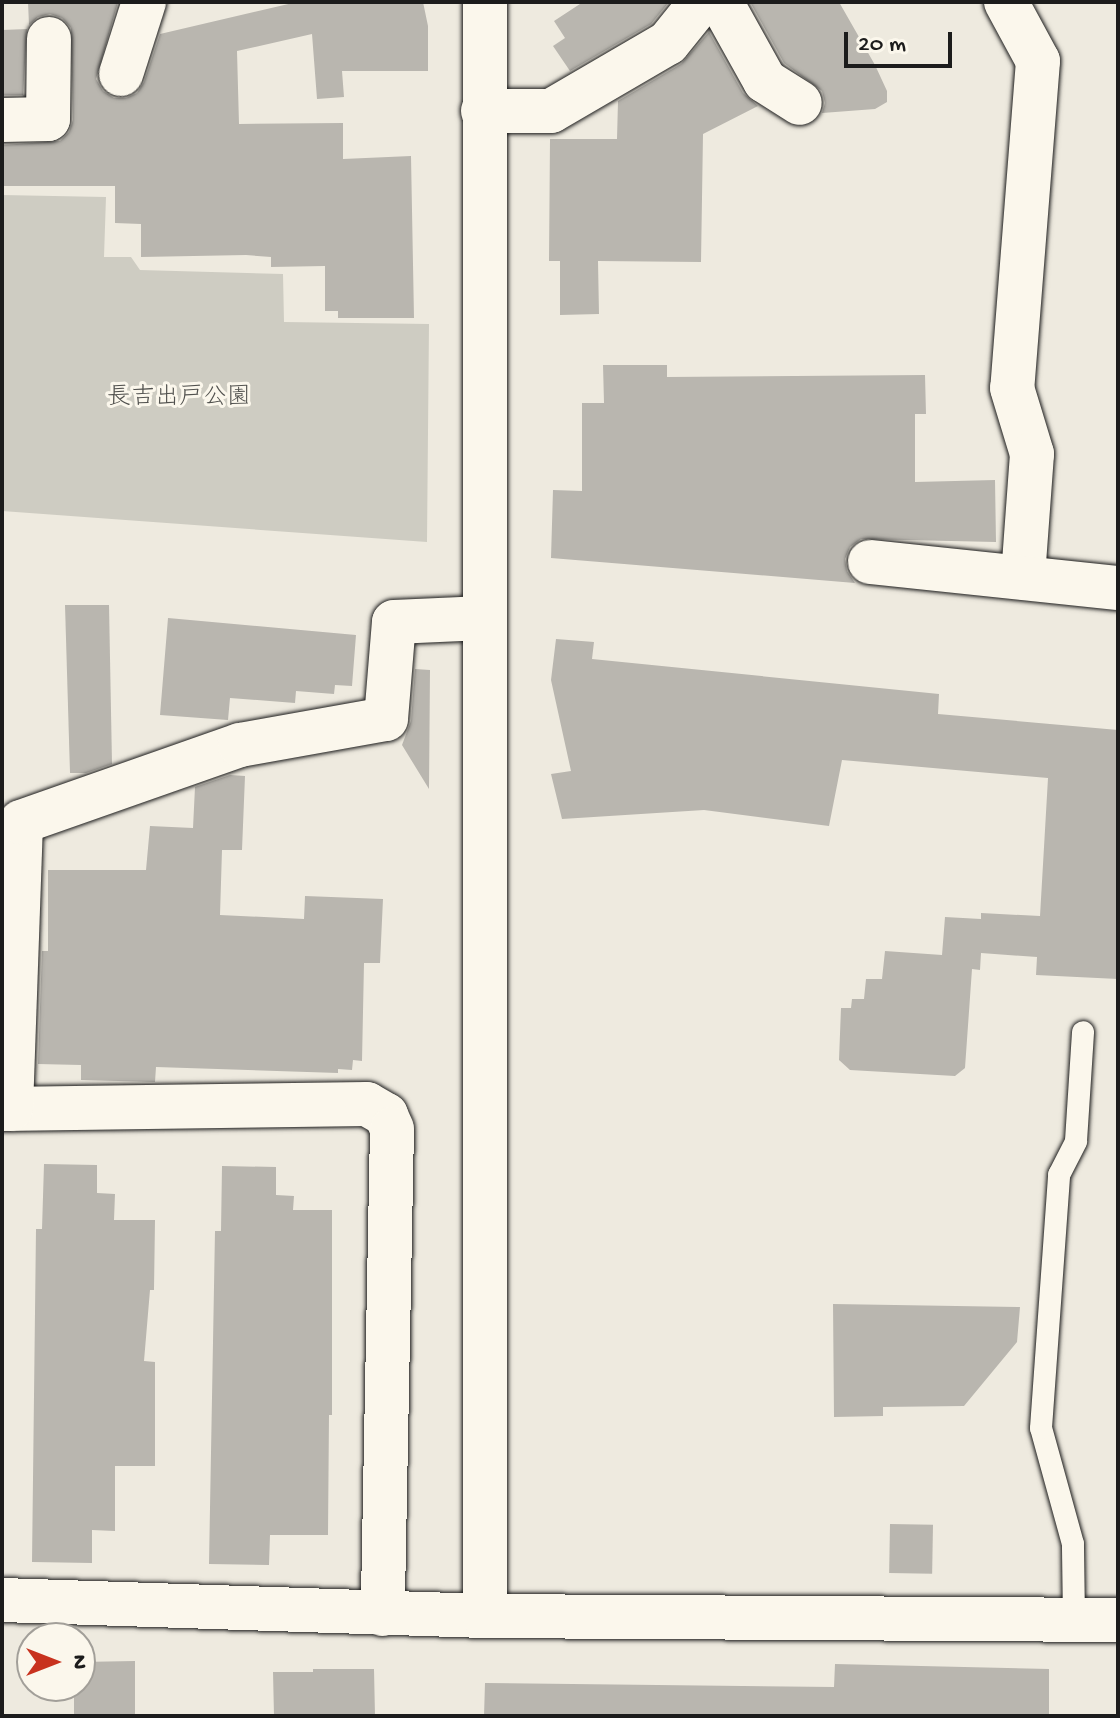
<!DOCTYPE html>
<meta charset="utf-8">
<style>
body{margin:0}
#map{position:relative;width:1120px;height:1718px;overflow:hidden;background:#eeeadf;font-family:"Gochi Hand","Klee One",sans-serif}
div>[style]{position:absolute}
[style*='--x']{left:calc(var(--x)*1px);top:calc(var(--y)*1px);width:calc(var(--w)*1px);rotate:calc(var(--a)*1deg)}
.green>*{inset:0;background:#ceccc2}
.building>*{inset:0;background:#b9b6af;transform-origin:0 0}
.roads{filter:drop-shadow(0 0 2px #1c1c1c) drop-shadow(0 0 2px #1c1c1c)}
.lane>*{height:22px;margin:-11px;padding:0 11px;transform-origin:11px;border-radius:11px;background:#fbf7ec}
.street>*{height:44px;margin:-22px;padding:0 22px;transform-origin:22px;border-radius:22px;background:#fbf7ec}
.secondary>*{height:44px;margin:-22px;padding:0 22px;transform-origin:22px;border-radius:22px;background:#fbf7ec}
span{translate:-50% -50%;white-space:nowrap;text-align:center;line-height:1.15;-webkit-text-stroke:6px #fbf7ec;paint-order:stroke}
.park-label{font-size:24px;color:#51514e}
.frame{position:absolute;inset:0;border:4px solid #1c1c1c;pointer-events:none}
.north{position:absolute;left:16px;top:1622px;width:80px;height:80px;box-sizing:border-box;background:#fbf7ec;border:2px solid #a29f99;border-radius:50%;rotate:90deg;font-size:22px;font-weight:700;line-height:32px;text-align:center;color:#1c1c1c}
.north::after{content:'';display:block;margin:auto;width:28px;height:36px;background:#c8321e;clip-path:polygon(50% 0,100% 100%,50% 72%,0 100%)}
.scale{position:absolute;left:844px;top:32px;width:108px;height:36px;box-sizing:border-box;border:4px solid #1c1c1c;border-top:0;padding-left:10px;font-size:24px;line-height:28px;white-space:nowrap;color:#1c1c1c;-webkit-text-stroke:6px #fbf7ec;paint-order:stroke}
</style>
<div id="map">
<div class="green">
<i style="clip-path:polygon(2px 195px,106px 197px,104px 257px,131px 257px,140px 270px,283px 274px,284px 322px,429px 324px,427px 542px,2px 511px)"></i>
</div>
<div class="building">
<i style="clip-path:polygon(28px 2px,118px 2px,96px 79px,103px 91px,114px 98px,126px 98px,137px 93px,144px 82px,160px 34px,297px 2px,423px 2px,428px 26px,428px 71px,342px 71px,344px 97px,317px 99px,312px 34px,237px 51px,239px 124px,343px 123px,343px 159px,411px 156px,414px 318px,338px 318px,338px 311px,325px 311px,325px 266px,271px 267px,271px 257px,246px 255px,141px 257px,141px 224px,115px 223px,115px 186px,2px 186px,2px 145px,60px 141px,69px 132px,73px 120px,71px 28px,62px 18px,50px 14px,38px 17px,29px 25px)"></i>
<i style="clip-path:polygon(583px 2px,669px 2px,651px 24px,570px 71px,553px 46px,565px 38px,554px 21px)"></i>
<i style="clip-path:polygon(750px 2px,839px 2px,875px 65px,887px 91px,887px 102px,875px 109px,822px 113px,825px 103px,822px 91px,784px 63px)"></i>
<i style="clip-path:polygon(27px 29px,23px 95px,2px 95px,2px 30px)"></i>
<i style="clip-path:polygon(709px 32px,743px 93px,758px 106px,703px 134px,701px 262px,598px 261px,599px 314px,560px 315px,560px 261px,549px 261px,550px 139px,617px 139px,618px 101px,681px 64px)"></i>
<i style="clip-path:polygon(603px 365px,667px 365px,667px 377px,925px 375px,926px 414px,915px 414px,915px 482px,995px 480px,996px 542px,861px 539px,850px 547px,845px 559px,847px 571px,855px 583px,551px 558px,553px 490px,582px 491px,582px 403px,604px 403px)"></i>
<i style="clip-path:polygon(65px 605px,109px 605px,112px 764px,86px 773px,70px 773px)"></i>
<i style="clip-path:polygon(168px 618px,356px 635px,352px 686px,335px 685px,334px 694px,296px 691px,295px 703px,230px 698px,228px 720px,160px 715px)"></i>
<i style="clip-path:polygon(556px 639px,594px 642px,592px 659px,939px 694px,938px 714px,1118px 730px,1118px 979px,1036px 975px,1037px 957px,981px 953px,980px 970px,972px 969px,965px 1068px,955px 1076px,850px 1070px,839px 1060px,841px 1008px,851px 1008px,852px 999px,864px 999px,866px 979px,882px 979px,885px 951px,942px 955px,945px 917px,981px 919px,981px 913px,1040px 916px,1048px 778px,842px 760px,829px 826px,704px 810px,562px 819px,551px 774px,571px 771px,551px 680px)"></i>
<i style="clip-path:polygon(415px 669px,430px 670px,429px 789px,402px 745px,411px 721px)"></i>
<i style="clip-path:polygon(230px 775px,245px 776px,242px 850px,222px 850px,220px 915px,304px 919px,305px 896px,383px 899px,380px 963px,364px 963px,362px 1061px,353px 1060px,352px 1070px,338px 1069px,338px 1073px,156px 1067px,155px 1082px,81px 1080px,81px 1065px,38px 1064px,42px 951px,48px 951px,48px 870px,146px 870px,150px 826px,193px 828px,195px 787px)"></i>
<i style="clip-path:polygon(44px 1164px,97px 1165px,97px 1193px,115px 1194px,114px 1220px,155px 1220px,154px 1290px,150px 1290px,144px 1361px,155px 1362px,155px 1466px,115px 1466px,115px 1531px,92px 1530px,92px 1563px,32px 1562px,36px 1229px,42px 1229px)"></i>
<i style="clip-path:polygon(222px 1166px,276px 1167px,276px 1195px,294px 1196px,293px 1210px,332px 1210px,332px 1415px,329px 1415px,328px 1535px,270px 1535px,269px 1565px,209px 1564px,215px 1231px,221px 1231px)"></i>
<i style="clip-path:polygon(833px 1304px,1020px 1307px,1017px 1342px,964px 1406px,883px 1407px,883px 1416px,834px 1417px)"></i>
<i style="left:890px;top:1524px;width:43px;height:49px;rotate:1deg"></i>
<i style="clip-path:polygon(135px 1661px,135px 1716px,74px 1716px,74px 1686px,80px 1686px,80px 1662px)"></i>
<i style="clip-path:polygon(835px 1664px,1049px 1669px,1049px 1716px,484px 1716px,485px 1683px,834px 1687px)"></i>
<i style="clip-path:polygon(313px 1669px,374px 1669px,375px 1716px,274px 1716px,273px 1672px,313px 1672px)"></i>
</div>
<div class="roads">
<div class="lane">
<i style="--x:1074;--y:1620;--w:76;--a:-90.8"></i>
<i style="--x:1073;--y:1544;--w:120;--a:-105.4"></i>
<i style="--x:1041;--y:1428;--w:254;--a:-85.9"></i>
<i style="--x:1059;--y:1175;--w:38;--a:-63"></i>
<i style="--x:1076;--y:1141;--w:109;--a:-86.3"></i>
</div>
<div class="street">
<i style="--x:721;--y:2;--w:90;--a:60.9"></i>
<i style="--x:765;--y:81;--w:41;--a:32.2"></i>
<i style="--x:1006;--y:2;--w:67;--a:61.5"></i>
<i style="--x:1038;--y:61;--w:328;--a:94.5"></i>
<i style="--x:1012;--y:388;--w:69;--a:73.1"></i>
<i style="--x:1032;--y:454;--w:124;--a:94.2"></i>
<i style="--x:121;--y:74;--w:76;--a:-72.3"></i>
<i style="--x:483;--y:111;--w:68;--a:0"></i>
<i style="--x:551;--y:111;--w:135;--a:-30.2"></i>
<i style="--x:668;--y:43;--w:53;--a:-51.2"></i>
<i style="--x:2;--y:120;--w:46;--a:-1.2"></i>
<i style="--x:48;--y:119;--w:80;--a:-89.3"></i>
<i style="--x:870;--y:562;--w:249;--a:6"></i>
<i style="--x:2;--y:1109;--w:365;--a:-0.8"></i>
<i style="--x:367;--y:1104;--w:22;--a:30"></i>
<i style="--x:386;--y:1115;--w:15;--a:67"></i>
<i style="--x:392;--y:1129;--w:485;--a:91.1"></i>
<i style="--x:11;--y:1109;--w:287;--a:-88"></i>
<i style="--x:21;--y:822;--w:232;--a:-19.4"></i>
<i style="--x:240;--y:745;--w:148;--a:-10.1"></i>
<i style="--x:386;--y:719;--w:97;--a:-85.3"></i>
<i style="--x:394;--y:622;--w:90;--a:-2.5"></i>
<i style="--x:2;--y:1600;--w:483;--a:1.9"></i>
<i style="--x:485;--y:1616;--w:633;--a:0.36"></i>
</div>
<div class="secondary">
<i style="--x:485;--y:1616;--w:1614;--a:-90"></i>
</div>
</div>
<div class="park-label">
<span style="left:179px;top:399px">長吉出戸公園</span>
</div>
<div class="frame"></div>
<div class="north">N</div>
<div class="scale">20 m</div>
</div>
